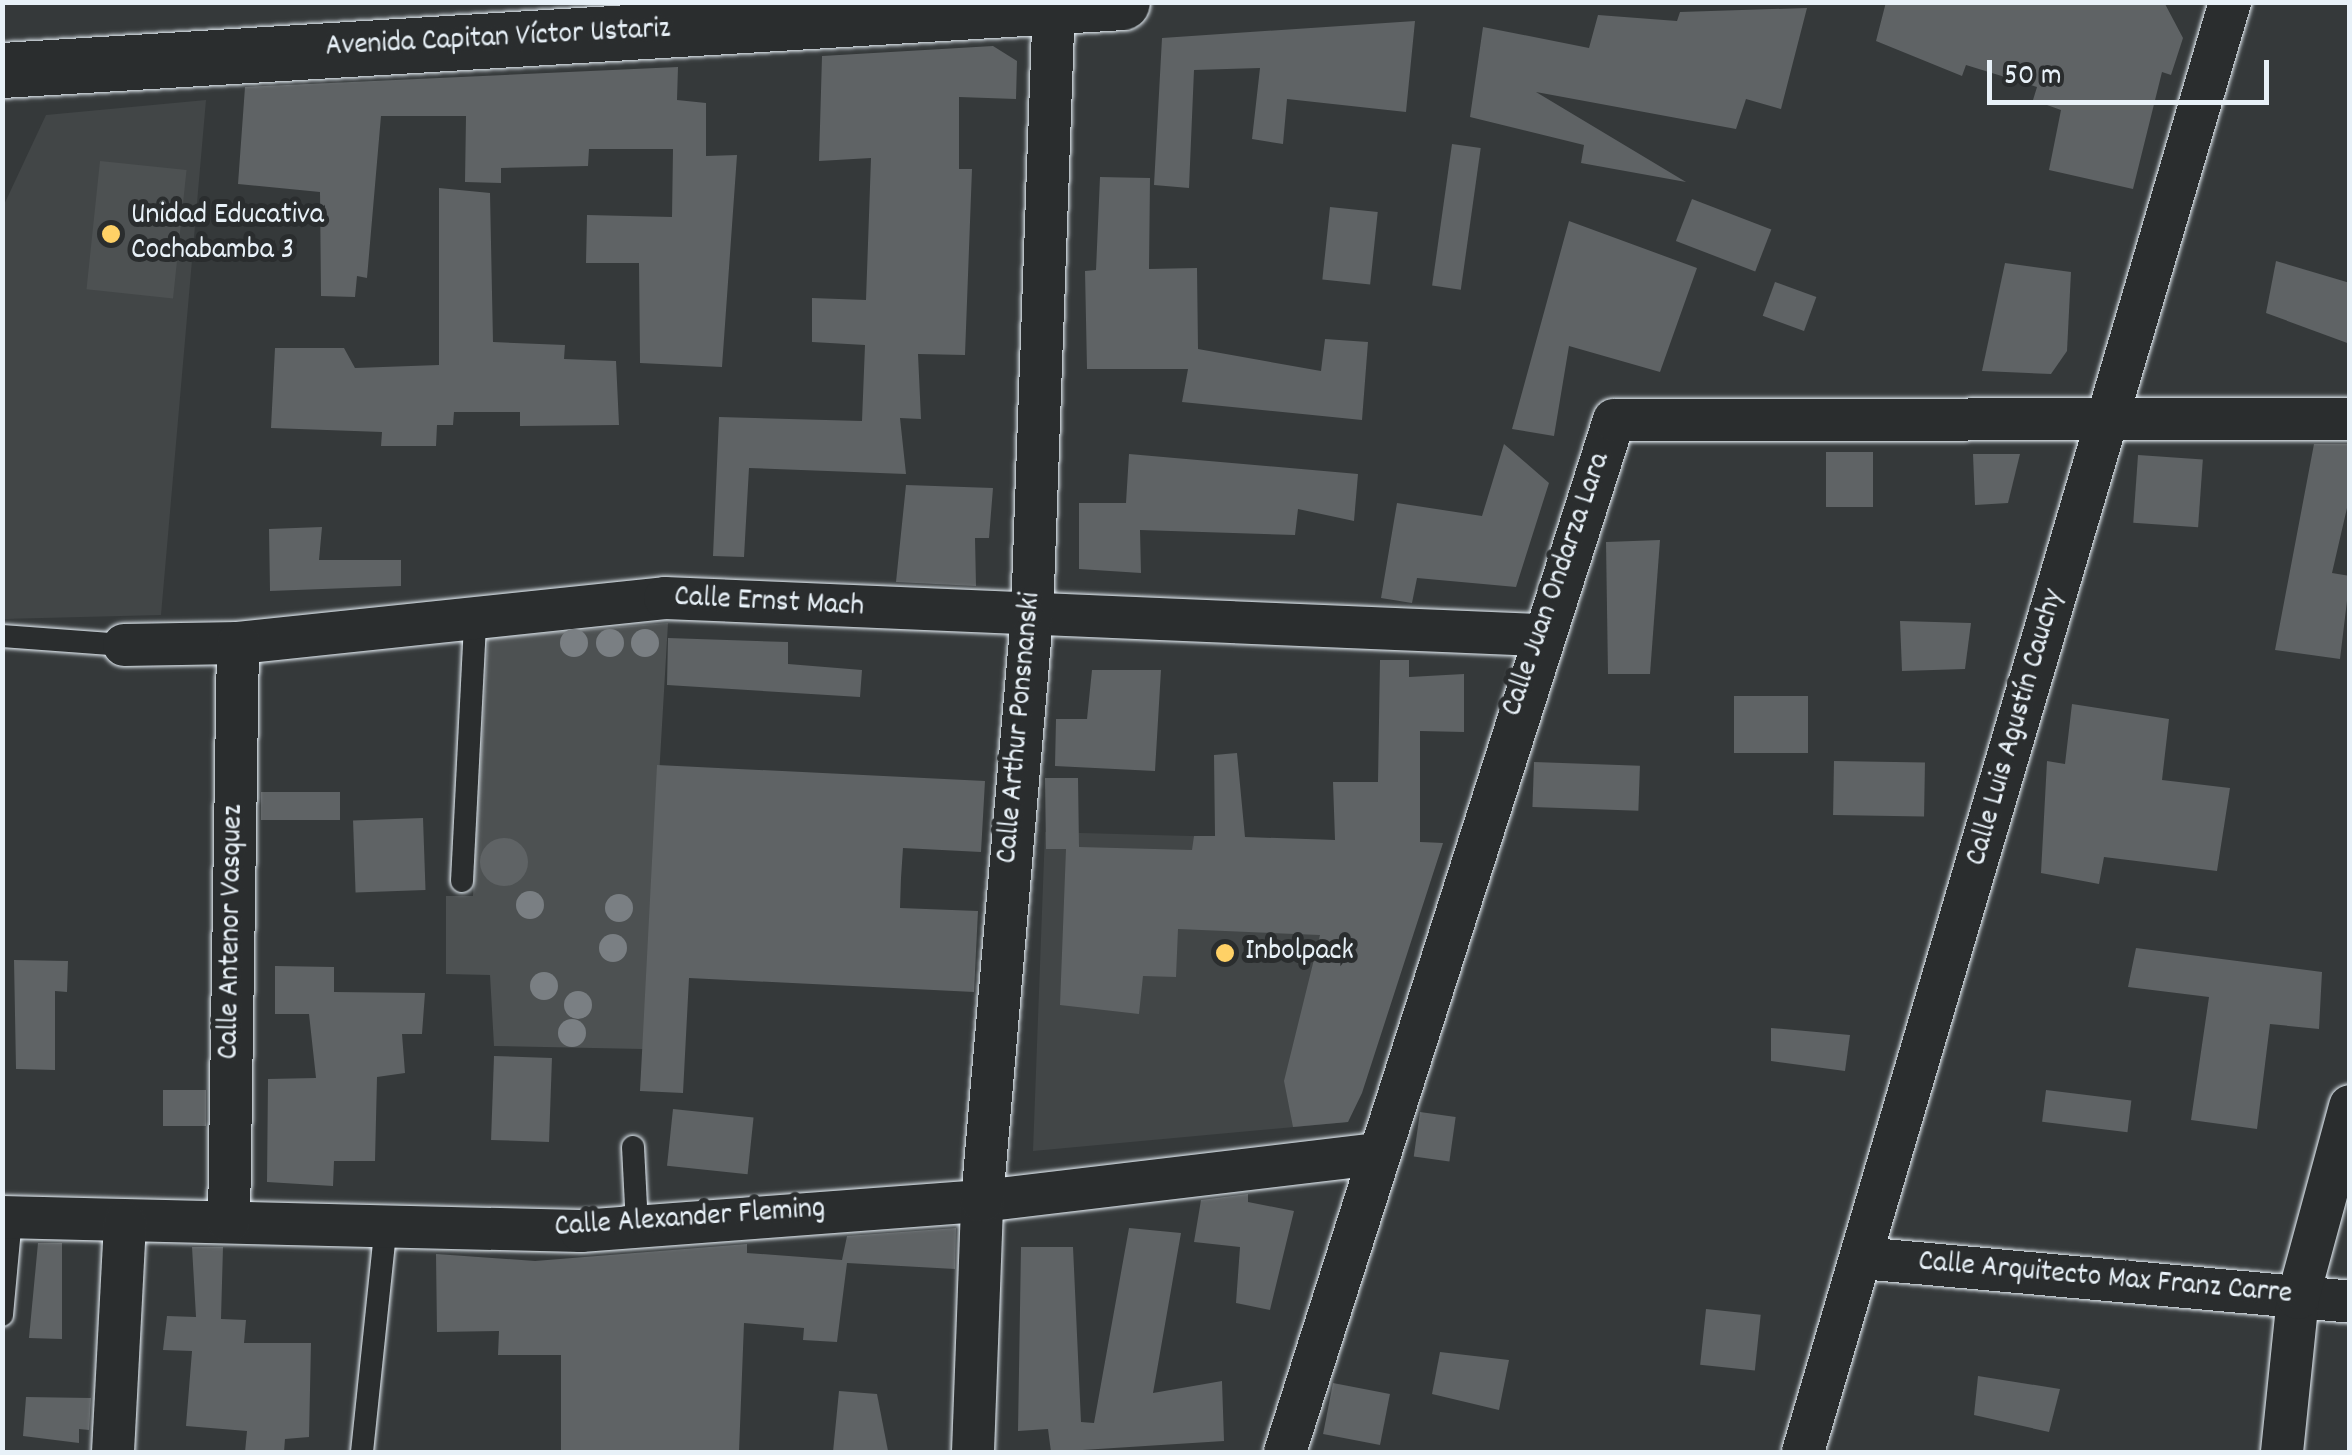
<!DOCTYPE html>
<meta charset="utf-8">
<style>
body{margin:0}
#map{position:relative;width:2352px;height:1455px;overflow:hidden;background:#35393a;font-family:Dekko,sans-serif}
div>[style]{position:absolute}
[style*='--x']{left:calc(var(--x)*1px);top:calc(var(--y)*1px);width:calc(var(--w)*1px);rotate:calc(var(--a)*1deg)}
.built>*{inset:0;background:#424647}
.green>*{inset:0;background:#4d5152;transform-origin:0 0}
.building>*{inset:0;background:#5f6365;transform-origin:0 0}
.round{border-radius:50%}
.roads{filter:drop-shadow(0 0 2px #e8f1f8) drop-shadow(0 0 2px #e8f1f8)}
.lane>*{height:22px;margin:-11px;padding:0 11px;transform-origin:11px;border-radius:11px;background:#2a2d2e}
.street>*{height:42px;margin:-21px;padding:0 21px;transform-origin:21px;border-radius:21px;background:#2a2d2e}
.primary>*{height:55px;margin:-27.5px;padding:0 27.5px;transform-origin:27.5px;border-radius:27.5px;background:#2a2d2e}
.trees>*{width:28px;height:28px;margin:-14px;border-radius:50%;background:#7a7f83}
.dots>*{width:28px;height:28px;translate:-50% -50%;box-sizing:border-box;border:5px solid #2a2d2e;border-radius:50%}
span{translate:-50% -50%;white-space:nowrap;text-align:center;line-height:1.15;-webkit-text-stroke:10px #2a2d2e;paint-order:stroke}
.street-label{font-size:30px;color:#e8f1f8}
.poi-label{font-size:30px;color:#e8f1f8}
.left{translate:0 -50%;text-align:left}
.frame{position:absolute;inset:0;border:5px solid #e8f1f8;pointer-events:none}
.scale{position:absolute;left:1987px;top:60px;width:282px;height:45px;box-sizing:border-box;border:5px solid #e8f1f8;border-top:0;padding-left:12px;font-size:30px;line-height:35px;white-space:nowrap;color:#e8f1f8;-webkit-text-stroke:8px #2a2d2e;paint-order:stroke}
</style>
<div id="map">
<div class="built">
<i style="clip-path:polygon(206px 100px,161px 615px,3px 619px,2px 209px,46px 115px)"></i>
<i style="clip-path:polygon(1045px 832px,1443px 843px,1348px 1122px,1033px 1151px)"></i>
</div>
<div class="green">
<i style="left:100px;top:161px;width:87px;height:129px;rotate:6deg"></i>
<i style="clip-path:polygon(668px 623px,643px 1049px,494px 1046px,490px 975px,446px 974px,446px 896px,473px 896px,488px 638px)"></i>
</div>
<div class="building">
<i style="clip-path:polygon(1886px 2px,2164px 2px,2183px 38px,2171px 75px,2162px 72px,2133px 189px,2049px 170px,2061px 110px,2033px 100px,2037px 87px,1966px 65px,1962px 76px,1876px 41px)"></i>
<i style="clip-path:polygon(1807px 8px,1781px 109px,1746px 99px,1736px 129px,1536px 92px,1686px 182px,1581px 163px,1584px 145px,1470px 117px,1483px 27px,1589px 48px,1598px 15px,1677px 21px,1680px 12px)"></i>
<i style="clip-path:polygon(1415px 21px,1406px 112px,1287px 99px,1283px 144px,1252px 139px,1260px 68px,1194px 70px,1189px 188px,1154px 185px,1162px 38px)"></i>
<i style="clip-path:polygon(993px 46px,1017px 61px,1016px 99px,959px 97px,959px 169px,972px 169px,965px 355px,918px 354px,921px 419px,900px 418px,906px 474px,749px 468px,744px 557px,713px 556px,719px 417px,862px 421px,865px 345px,812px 342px,812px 298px,866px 300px,871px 158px,819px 161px,822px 56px)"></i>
<i style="clip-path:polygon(678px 67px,677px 100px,706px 103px,706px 156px,737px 155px,722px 367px,640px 363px,639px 263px,586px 263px,587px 215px,672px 217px,673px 149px,589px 149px,588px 166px,501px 168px,501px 183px,465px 182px,466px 116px,381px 116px,367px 278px,357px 276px,355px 297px,321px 296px,320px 192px,238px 184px,245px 87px)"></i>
<i style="left:1452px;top:144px;width:29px;height:143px;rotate:8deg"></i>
<i style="clip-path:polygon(1100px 177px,1150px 178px,1149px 269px,1197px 268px,1198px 349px,1321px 371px,1325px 339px,1368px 342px,1362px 420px,1182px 402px,1188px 369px,1087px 369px,1085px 271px,1096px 270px)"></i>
<i style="clip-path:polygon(439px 188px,490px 193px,493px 342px,565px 345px,564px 359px,616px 361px,619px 425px,520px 426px,520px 412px,454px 412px,453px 425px,437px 425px,436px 446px,381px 446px,382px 432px,271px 428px,275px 348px,344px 348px,355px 368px,439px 365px)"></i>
<i style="left:1692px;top:199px;width:85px;height:45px;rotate:21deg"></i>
<i style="left:1330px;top:207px;width:48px;height:73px;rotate:6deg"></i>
<i style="clip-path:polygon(1569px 221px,1697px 268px,1660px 372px,1569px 346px,1554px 436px,1512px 429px)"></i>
<i style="clip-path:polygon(2276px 261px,2350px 283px,2350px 344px,2266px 313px)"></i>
<i style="clip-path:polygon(2005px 263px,2071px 272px,2067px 351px,2051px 374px,1982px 371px)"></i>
<i style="left:1775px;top:282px;width:44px;height:36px;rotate:20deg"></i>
<i style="clip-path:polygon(1504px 444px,1549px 483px,1516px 587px,1417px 578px,1412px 603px,1381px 598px,1397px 503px,1482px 516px)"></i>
<i style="clip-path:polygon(2314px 444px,2350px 444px,2350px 495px,2332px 573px,2350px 576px,2340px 659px,2275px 650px)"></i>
<i style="left:1873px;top:452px;width:55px;height:47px;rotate:90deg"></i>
<i style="clip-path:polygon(1129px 454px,1358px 474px,1354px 521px,1298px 509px,1295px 535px,1140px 530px,1141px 573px,1079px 569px,1079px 503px,1126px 503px)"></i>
<i style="clip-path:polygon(1973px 454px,2020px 454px,2008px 503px,1975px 505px)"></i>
<i style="left:2138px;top:455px;width:65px;height:68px;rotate:4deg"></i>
<i style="clip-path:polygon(906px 485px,993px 488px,989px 538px,975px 538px,976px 586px,896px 582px)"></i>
<i style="clip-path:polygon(322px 527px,319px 560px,401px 560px,401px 586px,270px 591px,269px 529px)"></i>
<i style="clip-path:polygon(1660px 540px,1650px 674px,1608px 674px,1606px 542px)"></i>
<i style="clip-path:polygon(1900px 621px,1971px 623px,1965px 669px,1902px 671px)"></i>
<i style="clip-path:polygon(668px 638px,788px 642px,788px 664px,862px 670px,860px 697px,667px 685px)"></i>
<i style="clip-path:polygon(1380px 660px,1409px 660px,1409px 677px,1464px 674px,1464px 732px,1420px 731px,1420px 842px,1443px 843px,1362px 1093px,1348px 1122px,1293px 1127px,1284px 1081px,1320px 935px,1178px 929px,1176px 977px,1143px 976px,1139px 1014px,1060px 1005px,1066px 849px,1046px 849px,1045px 778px,1078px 778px,1079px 847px,1192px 850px,1194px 836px,1215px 836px,1214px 755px,1237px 753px,1245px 837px,1335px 840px,1333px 782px,1378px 782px)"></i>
<i style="clip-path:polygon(1092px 670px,1161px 670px,1155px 771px,1055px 766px,1056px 719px,1087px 719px)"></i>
<i style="left:1734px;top:696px;width:74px;height:57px"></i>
<i style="clip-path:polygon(2072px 704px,2169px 719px,2162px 780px,2230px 788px,2217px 871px,2104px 857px,2099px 884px,2041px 873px,2047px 761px,2065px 764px)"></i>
<i style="left:1834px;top:761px;width:91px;height:54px;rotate:1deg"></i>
<i style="left:1534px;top:762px;width:106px;height:45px;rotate:2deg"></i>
<i style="clip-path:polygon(657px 765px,985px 781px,981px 852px,903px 848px,901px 878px,900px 908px,978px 911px,974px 992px,689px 978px,683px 1093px,640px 1091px)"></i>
<i style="left:261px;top:792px;width:79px;height:28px"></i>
<i style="left:423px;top:818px;width:72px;height:70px;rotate:88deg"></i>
<i class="round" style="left:480px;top:838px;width:48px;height:48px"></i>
<i style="clip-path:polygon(2136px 948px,2322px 972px,2319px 1029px,2270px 1024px,2257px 1129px,2191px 1120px,2209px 997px,2128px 987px)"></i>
<i style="clip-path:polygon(14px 960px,68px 961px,67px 992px,55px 991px,55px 1070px,16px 1069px)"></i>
<i style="clip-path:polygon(275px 966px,334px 967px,334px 992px,425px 993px,422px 1034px,402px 1034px,405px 1073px,377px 1077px,375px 1161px,334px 1161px,333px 1186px,267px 1182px,268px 1079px,316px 1078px,309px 1014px,275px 1014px)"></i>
<i style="clip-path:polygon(1771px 1028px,1850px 1035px,1845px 1071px,1771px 1061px)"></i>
<i style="left:494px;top:1056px;width:58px;height:84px;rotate:2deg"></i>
<i style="left:163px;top:1090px;width:43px;height:36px"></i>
<i style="left:2046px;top:1090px;width:86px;height:32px;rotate:7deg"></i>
<i style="left:673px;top:1109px;width:81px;height:57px;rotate:6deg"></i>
<i style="left:1420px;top:1112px;width:36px;height:45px;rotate:8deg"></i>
<i style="clip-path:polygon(1248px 1194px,1248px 1202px,1294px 1211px,1270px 1310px,1236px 1303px,1240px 1247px,1194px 1242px,1201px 1200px)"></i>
<i style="clip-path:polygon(956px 1228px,955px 1269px,847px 1263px,837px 1342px,803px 1340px,804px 1328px,744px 1323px,739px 1452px,561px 1452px,561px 1355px,498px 1355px,499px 1331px,437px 1332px,436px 1254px,535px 1261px,747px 1244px,747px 1253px,842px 1260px,847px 1236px)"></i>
<i style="clip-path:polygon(1129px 1228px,1181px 1233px,1153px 1393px,1222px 1381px,1224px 1441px,1051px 1452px,1048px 1429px,1018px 1431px,1021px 1247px,1073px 1247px,1081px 1422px,1094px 1423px)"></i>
<i style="clip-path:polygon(38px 1243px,62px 1243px,62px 1339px,29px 1338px)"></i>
<i style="clip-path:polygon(192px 1247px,223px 1247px,221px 1319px,246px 1320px,244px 1343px,311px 1343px,309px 1437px,285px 1439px,284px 1452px,245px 1452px,247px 1431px,186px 1426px,192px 1351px,163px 1350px,167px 1316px,196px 1317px)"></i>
<i style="left:1706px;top:1309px;width:55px;height:56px;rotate:6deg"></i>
<i style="clip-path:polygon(1440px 1352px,1509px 1360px,1499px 1410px,1432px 1394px)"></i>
<i style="clip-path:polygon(1978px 1376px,2060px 1389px,2049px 1432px,1974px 1415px)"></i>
<i style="left:1333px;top:1383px;width:58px;height:52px;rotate:11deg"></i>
<i style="clip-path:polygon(839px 1391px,877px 1394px,888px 1451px,833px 1452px)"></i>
<i style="clip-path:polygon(26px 1397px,91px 1398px,89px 1430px,79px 1429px,79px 1443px,23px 1436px)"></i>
</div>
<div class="roads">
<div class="lane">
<i style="--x:2;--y:636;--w:122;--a:4.2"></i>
<i style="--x:462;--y:881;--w:259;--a:-87.1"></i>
<i style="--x:633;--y:1147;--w:78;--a:87.1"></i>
<i style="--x:2;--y:1315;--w:97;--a:-84.7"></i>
<i style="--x:362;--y:1452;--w:229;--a:-84"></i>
</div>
<div class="street">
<i style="--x:124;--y:645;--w:114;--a:-1"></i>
<i style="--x:238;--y:643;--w:429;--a:-6"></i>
<i style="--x:665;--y:598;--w:874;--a:2.43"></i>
<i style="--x:2;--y:1217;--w:579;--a:1.39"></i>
<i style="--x:581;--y:1231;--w:402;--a:-4.3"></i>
<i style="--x:982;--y:1201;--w:395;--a:-6.8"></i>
<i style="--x:229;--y:1222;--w:579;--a:-89.11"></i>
<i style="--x:1861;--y:1258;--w:491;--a:5.1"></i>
<i style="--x:113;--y:1452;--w:229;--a:-87"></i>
<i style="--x:973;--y:1452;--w:251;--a:-87.9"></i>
<i style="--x:982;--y:1201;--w:587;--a:-85.11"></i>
<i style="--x:1032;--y:616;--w:614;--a:-87.95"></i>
<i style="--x:1285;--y:1452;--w:1083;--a:-72.32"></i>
<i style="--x:1614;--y:420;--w:736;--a:-0.08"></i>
<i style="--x:1803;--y:1452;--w:1512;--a:-73.59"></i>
<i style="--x:2282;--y:1452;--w:155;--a:-84.1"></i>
<i style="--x:2298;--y:1298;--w:199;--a:-74.8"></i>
</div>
<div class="primary">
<i style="--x:2;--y:70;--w:1122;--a:-3.47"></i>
</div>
</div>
<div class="trees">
<i style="left:574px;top:643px"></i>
<i style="left:610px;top:643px"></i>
<i style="left:645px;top:643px"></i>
<i style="left:530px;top:905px"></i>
<i style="left:619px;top:908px"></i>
<i style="left:613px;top:948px"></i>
<i style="left:544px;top:986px"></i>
<i style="left:578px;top:1005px"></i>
<i style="left:572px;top:1033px"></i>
</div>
<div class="dots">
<i style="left:111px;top:234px;background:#ffd166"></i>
<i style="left:1225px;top:953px;background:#ffd166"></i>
</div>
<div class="street-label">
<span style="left:498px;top:40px;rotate:-3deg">Avenida Capitan Víctor Ustariz</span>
<span style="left:1558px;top:585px;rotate:-71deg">Calle Juan Ondarza Lara</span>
<span style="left:769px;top:604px;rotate:3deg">Calle Ernst Mach</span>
<span style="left:1021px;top:728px;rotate:-85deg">Calle Arthur Ponsnanski</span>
<span style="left:2017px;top:728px;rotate:-74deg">Calle Luis Agustín Cauchy</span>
<span style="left:233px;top:932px;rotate:-89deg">Calle Antenor Vasquez</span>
<span style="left:690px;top:1220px;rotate:-4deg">Calle Alexander Fleming</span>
<span style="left:2105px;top:1280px;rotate:5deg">Calle Arquitecto Max Franz Carre</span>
</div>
<div class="poi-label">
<span class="left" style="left:131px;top:234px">Unidad Educativa<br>Cochabamba 3</span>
<span class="left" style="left:1245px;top:953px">Inbolpack</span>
</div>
<div class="frame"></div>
<div class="scale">50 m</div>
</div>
